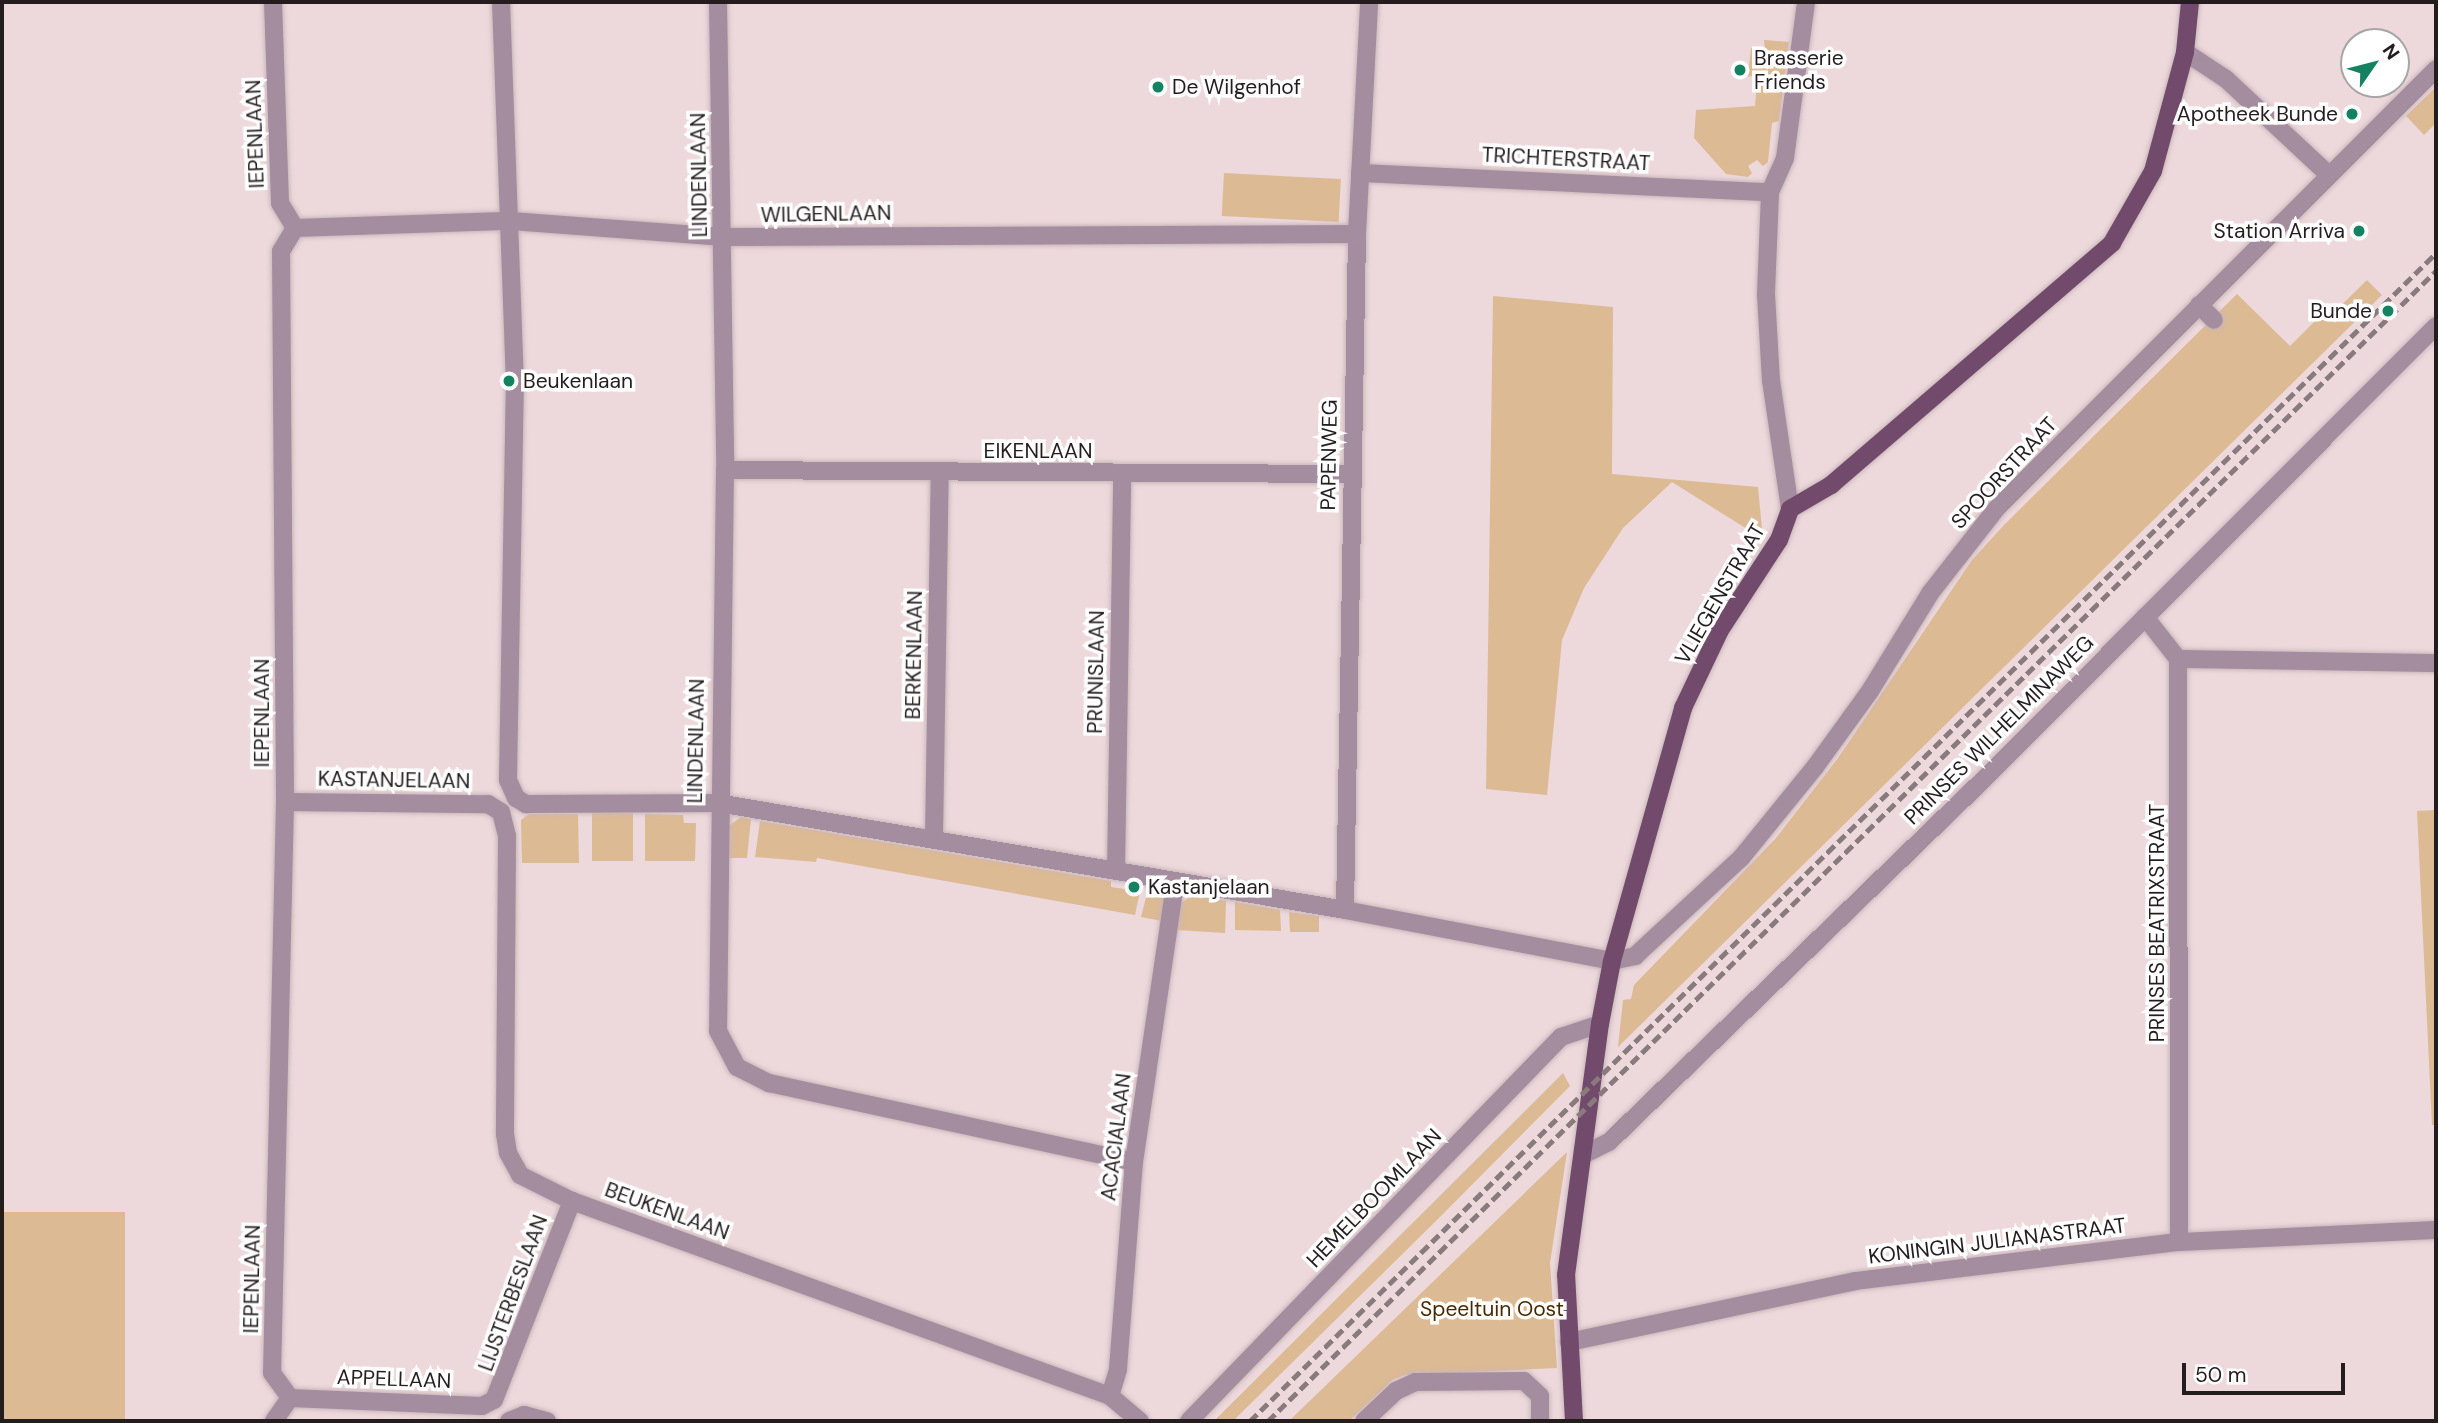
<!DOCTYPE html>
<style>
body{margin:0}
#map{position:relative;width:2438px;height:1423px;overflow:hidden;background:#edd9dc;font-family:"DM Sans",sans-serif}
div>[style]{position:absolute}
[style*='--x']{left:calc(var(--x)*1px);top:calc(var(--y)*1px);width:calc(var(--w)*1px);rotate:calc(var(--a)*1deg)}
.green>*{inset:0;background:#dcba94;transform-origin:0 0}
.roads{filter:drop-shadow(0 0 2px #c9b7ba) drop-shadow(0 0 2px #c9b7ba)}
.minor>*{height:18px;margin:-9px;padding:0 9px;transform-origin:9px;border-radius:9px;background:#a58da0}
.major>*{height:18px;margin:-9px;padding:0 9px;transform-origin:9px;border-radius:9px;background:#724a6b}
.rail>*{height:5px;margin-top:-2.5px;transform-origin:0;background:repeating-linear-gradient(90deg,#897b7d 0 10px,transparent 0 15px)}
.dots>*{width:19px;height:19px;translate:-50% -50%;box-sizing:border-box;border:4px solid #fff;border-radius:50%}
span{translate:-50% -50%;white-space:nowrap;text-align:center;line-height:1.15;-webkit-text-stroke:7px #fff;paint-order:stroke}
.poi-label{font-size:21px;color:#241d1e}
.left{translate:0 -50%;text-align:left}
.right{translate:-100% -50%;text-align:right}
.street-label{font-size:21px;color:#241d1e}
.park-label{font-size:21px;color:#482a00}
.frame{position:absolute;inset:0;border:4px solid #241d1e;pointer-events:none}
.north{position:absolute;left:2340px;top:28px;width:70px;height:70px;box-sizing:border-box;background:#fff;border:2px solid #a7a5a5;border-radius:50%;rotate:55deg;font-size:19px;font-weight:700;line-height:28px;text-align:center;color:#241d1e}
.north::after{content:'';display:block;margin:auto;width:24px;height:32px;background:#128260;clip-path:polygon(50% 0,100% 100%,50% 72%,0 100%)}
.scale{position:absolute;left:2182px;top:1363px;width:163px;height:32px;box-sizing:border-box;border:4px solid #241d1e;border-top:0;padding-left:9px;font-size:21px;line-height:24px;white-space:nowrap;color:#241d1e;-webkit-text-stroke:5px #fff;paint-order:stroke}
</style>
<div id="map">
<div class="green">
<i style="clip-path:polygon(1764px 40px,1789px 42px,1779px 121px,1772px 123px,1768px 162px,1763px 166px,1757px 160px,1748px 166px,1752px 173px,1748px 177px,1726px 174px,1694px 138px,1696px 110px,1755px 106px,1757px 81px,1763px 78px,1762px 73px,1748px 77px,1751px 48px,1765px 50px)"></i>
<i style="clip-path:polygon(2436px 87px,2436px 123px,2424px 135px,2406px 116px)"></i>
<i style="left:1224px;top:173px;width:117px;height:43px;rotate:3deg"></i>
<i style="clip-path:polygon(2367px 280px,2382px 295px,1618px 1047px,1623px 1000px,1631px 999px,1634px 985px,1776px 838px,1838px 758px,1972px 560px,2004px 525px,2237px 294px,2290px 346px,2319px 317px,2325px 321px)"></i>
<i style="clip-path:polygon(1493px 296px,1613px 307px,1612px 474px,1758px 487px,1763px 539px,1672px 482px,1623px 528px,1584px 588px,1562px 640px,1547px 795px,1486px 789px)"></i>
<i style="clip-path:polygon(2436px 810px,2436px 1125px,2432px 1125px,2417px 811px)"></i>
<i style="left:592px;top:813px;width:41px;height:48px"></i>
<i style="clip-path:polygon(529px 814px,578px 814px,579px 863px,522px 863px,521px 820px)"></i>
<i style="clip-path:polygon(645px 814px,683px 815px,684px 823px,696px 823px,695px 861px,645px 861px)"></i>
<i style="clip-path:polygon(741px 817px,751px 819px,747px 858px,729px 858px,727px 827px)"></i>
<i style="clip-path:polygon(760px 821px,1111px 881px,1111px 887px,1140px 891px,1135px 915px,817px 858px,816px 862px,755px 857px)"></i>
<i style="clip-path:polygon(1149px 886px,1156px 887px,1165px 899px,1162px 921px,1141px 917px)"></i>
<i style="clip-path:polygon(1192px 895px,1226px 901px,1225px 933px,1177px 930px,1181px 903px)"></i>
<i style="clip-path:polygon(1235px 902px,1280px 910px,1281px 931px,1235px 930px)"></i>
<i style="clip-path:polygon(1289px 912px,1319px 916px,1319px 932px,1290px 932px)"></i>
<i style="clip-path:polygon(1563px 1073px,1570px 1086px,1442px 1215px,1233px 1421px,1214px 1421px)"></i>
<i style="clip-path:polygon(1567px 1152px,1550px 1263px,1557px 1368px,1405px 1375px,1394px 1379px,1349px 1421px,1289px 1421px)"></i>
<i style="left:2px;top:1212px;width:123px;height:209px"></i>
</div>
<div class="roads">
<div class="minor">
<i style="--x:273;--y:2;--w:201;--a:88"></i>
<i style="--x:280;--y:203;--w:29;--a:59"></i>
<i style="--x:295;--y:228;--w:27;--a:121"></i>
<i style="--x:281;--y:251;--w:551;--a:89.58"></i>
<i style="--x:285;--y:802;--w:571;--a:91.3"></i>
<i style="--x:272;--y:1373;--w:31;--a:54"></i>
<i style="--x:290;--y:1398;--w:28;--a:125"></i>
<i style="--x:501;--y:2;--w:375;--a:87.9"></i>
<i style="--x:515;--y:377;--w:403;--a:91"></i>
<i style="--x:508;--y:780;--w:20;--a:66"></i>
<i style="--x:718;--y:2;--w:468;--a:89.1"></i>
<i style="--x:725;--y:470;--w:561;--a:90.71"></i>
<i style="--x:718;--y:1031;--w:41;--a:62.2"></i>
<i style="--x:737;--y:1067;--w:36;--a:27"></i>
<i style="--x:769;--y:1083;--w:373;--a:12.2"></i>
<i style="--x:2185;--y:52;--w:49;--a:33.4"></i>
<i style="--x:2226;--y:79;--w:141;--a:43"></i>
<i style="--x:1360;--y:173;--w:410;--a:2.7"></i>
<i style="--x:295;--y:228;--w:216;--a:-1.9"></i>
<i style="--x:511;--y:221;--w:214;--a:4.3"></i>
<i style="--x:724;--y:237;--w:633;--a:-0.27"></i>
<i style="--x:2199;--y:305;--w:21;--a:45"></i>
<i style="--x:725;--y:470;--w:626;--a:0.37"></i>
<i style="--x:1790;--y:509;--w:129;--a:-98.4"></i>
<i style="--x:1771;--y:381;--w:88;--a:-93.3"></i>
<i style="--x:1766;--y:293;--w:101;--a:-87.7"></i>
<i style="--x:1770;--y:192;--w:37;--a:-66"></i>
<i style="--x:1785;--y:158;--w:157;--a:-82.3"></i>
<i style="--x:2145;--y:617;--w:53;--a:51.8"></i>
<i style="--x:2178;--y:659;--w:583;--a:89.9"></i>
<i style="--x:2178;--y:659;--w:258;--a:0.9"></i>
<i style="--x:516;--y:798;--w:12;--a:31"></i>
<i style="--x:526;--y:804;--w:192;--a:-0.3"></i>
<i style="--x:718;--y:803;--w:636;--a:9.68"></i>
<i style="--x:1345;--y:910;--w:272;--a:10.8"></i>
<i style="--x:1612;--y:961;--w:24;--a:-12"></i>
<i style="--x:1635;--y:956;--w:144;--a:-42.8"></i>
<i style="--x:1741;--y:858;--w:117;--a:-50.9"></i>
<i style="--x:1815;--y:767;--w:94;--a:-54.1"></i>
<i style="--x:1870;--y:691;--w:116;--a:-58.4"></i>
<i style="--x:1931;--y:592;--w:105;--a:-51.9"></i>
<i style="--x:1996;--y:509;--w:622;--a:-45"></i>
<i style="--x:285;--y:802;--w:203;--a:0.6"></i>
<i style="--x:488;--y:804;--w:15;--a:32"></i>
<i style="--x:501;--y:812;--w:25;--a:76"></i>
<i style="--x:507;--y:836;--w:298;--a:90.4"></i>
<i style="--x:505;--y:1134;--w:19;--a:81"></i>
<i style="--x:508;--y:1153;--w:25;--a:61"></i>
<i style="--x:520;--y:1175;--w:58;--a:26.6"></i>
<i style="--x:572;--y:1201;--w:572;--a:19.92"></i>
<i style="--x:1110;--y:1396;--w:39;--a:40"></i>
<i style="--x:934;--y:838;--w:364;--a:-89.1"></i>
<i style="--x:1116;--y:871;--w:397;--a:-89.1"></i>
<i style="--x:1345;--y:910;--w:676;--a:-88.98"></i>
<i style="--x:1357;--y:234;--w:232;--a:-87"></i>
<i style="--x:1585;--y:1154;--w:27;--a:-27"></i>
<i style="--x:1609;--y:1142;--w:525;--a:-44.07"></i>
<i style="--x:1986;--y:777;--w:637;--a:-45.06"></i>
<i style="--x:1569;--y:1342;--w:292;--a:-12"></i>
<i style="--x:1855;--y:1281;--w:326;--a:-6.9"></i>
<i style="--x:2179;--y:1242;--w:257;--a:-2.7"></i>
<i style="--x:1110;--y:1396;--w:28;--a:-73"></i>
<i style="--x:1118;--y:1369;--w:208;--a:-85.6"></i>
<i style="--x:1134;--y:1162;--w:282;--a:-81.6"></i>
<i style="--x:290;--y:1398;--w:192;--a:2.4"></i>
<i style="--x:482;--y:1406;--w:13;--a:-27"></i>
<i style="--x:494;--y:1400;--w:214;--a:-68.6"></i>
<i style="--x:509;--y:1421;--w:16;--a:-22"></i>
<i style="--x:524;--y:1415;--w:24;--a:15"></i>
<i style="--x:1189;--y:1421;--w:535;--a:-45.91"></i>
<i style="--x:1561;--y:1037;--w:41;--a:-18.4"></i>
<i style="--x:1364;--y:1421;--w:44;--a:-43.2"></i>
<i style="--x:1396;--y:1391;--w:21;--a:-25"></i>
<i style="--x:1415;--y:1382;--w:109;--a:-0.5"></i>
<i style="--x:1524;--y:1381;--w:22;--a:43"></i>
<i style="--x:1540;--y:1396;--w:25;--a:90"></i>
</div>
<div class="major">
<i style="--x:1574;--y:1421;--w:146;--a:-93.1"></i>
<i style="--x:1566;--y:1275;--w:253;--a:-82.3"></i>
<i style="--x:1600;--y:1024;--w:64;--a:-79.2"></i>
<i style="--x:1612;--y:961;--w:263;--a:-74.3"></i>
<i style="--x:1683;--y:708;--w:86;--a:-64.6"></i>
<i style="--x:1720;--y:630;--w:108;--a:-56.8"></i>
<i style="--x:1779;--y:540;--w:33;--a:-70"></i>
<i style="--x:1790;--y:509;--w:48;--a:-30.3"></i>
<i style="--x:1831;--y:485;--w:371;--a:-40.7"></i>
<i style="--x:2112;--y:243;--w:83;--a:-60.3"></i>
<i style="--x:2153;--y:171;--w:123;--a:-74.9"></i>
<i style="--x:2185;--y:52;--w:50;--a:-84.3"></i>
</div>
</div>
<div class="rail">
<i style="--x:1250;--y:1421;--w:1665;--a:-44.56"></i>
<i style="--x:1268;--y:1421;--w:1639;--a:-44.56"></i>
</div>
<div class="dots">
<i style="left:1740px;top:70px;background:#128260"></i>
<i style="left:1158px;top:87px;background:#128260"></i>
<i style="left:2352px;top:114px;background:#128260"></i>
<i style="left:2359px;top:231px;background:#128260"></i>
<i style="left:2388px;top:311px;background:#128260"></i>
<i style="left:509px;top:381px;background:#128260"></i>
<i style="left:1134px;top:887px;background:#128260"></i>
</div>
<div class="poi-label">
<span class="left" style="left:1754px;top:70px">Brasserie<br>Friends</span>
<span class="left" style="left:1172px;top:87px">De Wilgenhof</span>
<span class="right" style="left:2338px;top:114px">Apotheek Bunde</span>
<span class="right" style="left:2345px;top:231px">Station Arriva</span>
<span class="right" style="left:2372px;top:311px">Bunde</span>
<span class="left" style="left:523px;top:381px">Beukenlaan</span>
<span class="left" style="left:1148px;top:887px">Kastanjelaan</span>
</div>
<div class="street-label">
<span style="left:255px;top:134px;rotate:-92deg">IEPENLAAN</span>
<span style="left:1566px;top:159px;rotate:3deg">TRICHTERSTRAAT</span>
<span style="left:699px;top:175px;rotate:-91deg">LINDENLAAN</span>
<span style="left:826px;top:214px;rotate:-1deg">WILGENLAAN</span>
<span style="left:1038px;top:451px">EIKENLAAN</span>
<span style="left:1329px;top:455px;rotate:-89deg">PAPENWEG</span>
<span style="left:2004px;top:473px;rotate:-47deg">SPOORSTRAAT</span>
<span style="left:1720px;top:594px;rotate:-60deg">VLIEGENSTRAAT</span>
<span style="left:914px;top:655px;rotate:-89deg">BERKENLAAN</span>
<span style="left:1096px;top:672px;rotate:-89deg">PRUNISLAAN</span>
<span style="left:262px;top:713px;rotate:-90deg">IEPENLAAN</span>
<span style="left:1999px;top:730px;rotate:-45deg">PRINSES WILHELMINAWEG</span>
<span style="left:696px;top:741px;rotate:-89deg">LINDENLAAN</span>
<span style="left:394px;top:780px;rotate:1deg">KASTANJELAAN</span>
<span style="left:2157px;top:923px;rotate:-90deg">PRINSES BEATRIXSTRAAT</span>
<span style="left:1116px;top:1137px;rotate:-83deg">ACACIALAAN</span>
<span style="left:1374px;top:1198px;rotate:-46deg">HEMELBOOMLAAN</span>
<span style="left:667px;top:1211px;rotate:20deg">BEUKENLAAN</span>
<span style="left:1997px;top:1241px;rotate:-7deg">KONINGIN JULIANASTRAAT</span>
<span style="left:252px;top:1279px;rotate:-89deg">IEPENLAAN</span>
<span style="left:513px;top:1293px;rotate:-70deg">LIJSTERBESLAAN</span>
<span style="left:394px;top:1379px;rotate:2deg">APPELLAAN</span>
</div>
<div class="park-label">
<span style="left:1492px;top:1309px">Speeltuin Oost</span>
</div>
<div class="frame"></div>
<div class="north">N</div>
<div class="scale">50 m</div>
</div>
